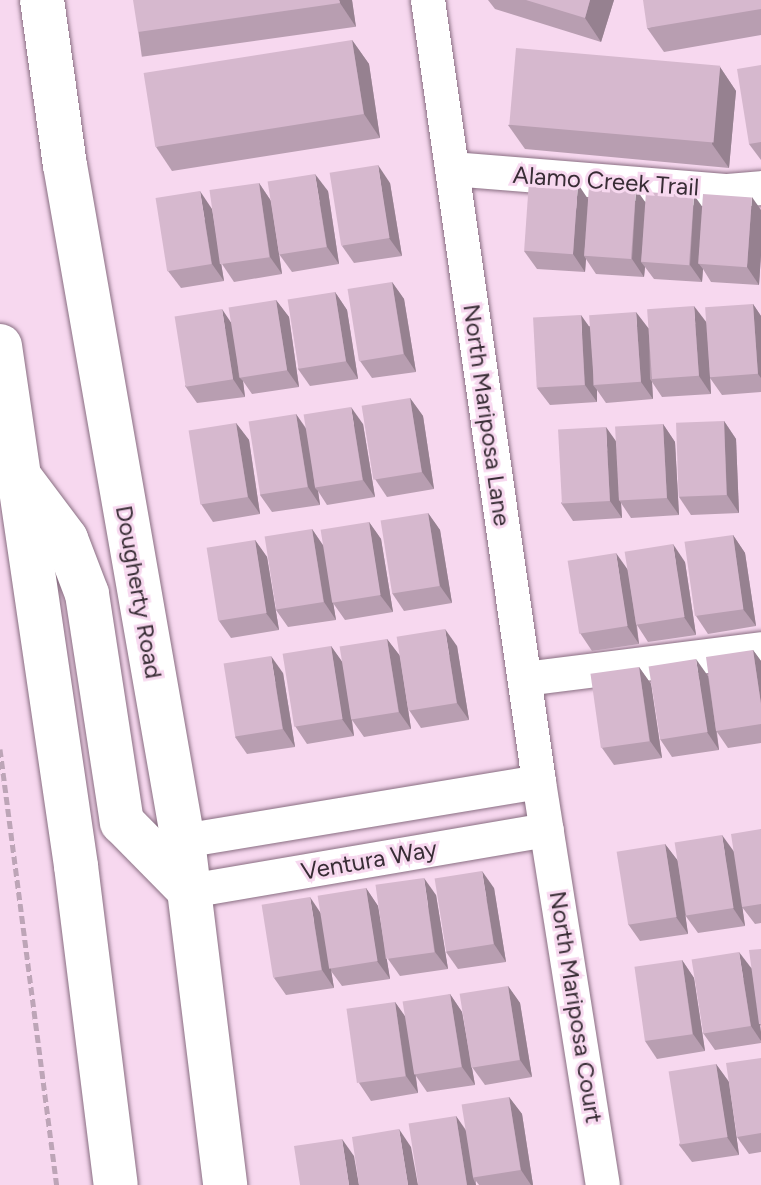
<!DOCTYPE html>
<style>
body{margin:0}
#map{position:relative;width:761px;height:1185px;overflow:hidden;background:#f7d8ef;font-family:Figtree,sans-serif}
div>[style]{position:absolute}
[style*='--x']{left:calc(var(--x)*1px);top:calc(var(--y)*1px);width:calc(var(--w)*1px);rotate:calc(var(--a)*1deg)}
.path>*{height:5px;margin-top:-2.5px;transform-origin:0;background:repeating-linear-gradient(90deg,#bda5b7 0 8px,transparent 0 12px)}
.roads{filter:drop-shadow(0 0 2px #896e82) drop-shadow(0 0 2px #896e82)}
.street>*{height:34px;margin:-17px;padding:0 17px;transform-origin:17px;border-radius:17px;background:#fff}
.secondary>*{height:44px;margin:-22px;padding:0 22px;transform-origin:22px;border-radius:22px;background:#fff}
.wall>*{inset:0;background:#b89eb1;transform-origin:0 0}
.shaded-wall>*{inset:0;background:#968190}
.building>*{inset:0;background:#d6b8ce;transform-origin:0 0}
span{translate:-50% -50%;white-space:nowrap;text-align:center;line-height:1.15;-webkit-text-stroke:6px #f7d8ef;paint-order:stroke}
.street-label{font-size:24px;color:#382d35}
</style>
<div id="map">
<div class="path">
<i style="--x:0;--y:749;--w:440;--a:82.6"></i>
</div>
<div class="roads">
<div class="street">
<i style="--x:428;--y:0;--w:790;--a:81.92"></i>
<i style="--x:539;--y:782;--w:407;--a:81"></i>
<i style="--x:452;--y:169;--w:277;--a:4.6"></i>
<i style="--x:728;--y:191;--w:33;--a:-5"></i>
<i style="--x:525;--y:679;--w:238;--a:-7.2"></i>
<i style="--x:183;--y:841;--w:361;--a:-9.4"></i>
<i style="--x:190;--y:891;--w:362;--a:-9.7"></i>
</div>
<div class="secondary">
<i style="--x:42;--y:0;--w:167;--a:82.1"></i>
<i style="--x:65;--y:165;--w:686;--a:80.1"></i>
<i style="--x:183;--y:841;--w:347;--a:83"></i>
<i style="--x:0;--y:346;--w:526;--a:81.68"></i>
<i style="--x:76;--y:866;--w:321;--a:82.9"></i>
<i style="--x:21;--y:479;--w:75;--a:53.1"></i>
<i style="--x:66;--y:539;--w:59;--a:69.1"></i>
<i style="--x:87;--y:594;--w:231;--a:81.3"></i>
<i style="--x:122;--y:822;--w:97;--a:45.4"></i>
</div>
</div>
<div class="wall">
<i style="left:352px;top:0;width:27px;height:216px;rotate:82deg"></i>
<i style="clip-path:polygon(488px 0,614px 0,601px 42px,495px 9px)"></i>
<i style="clip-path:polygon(761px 0,761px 35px,664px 52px,647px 28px)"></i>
<i style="clip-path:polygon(352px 40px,369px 64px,380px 138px,172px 171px,156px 147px)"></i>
<i style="clip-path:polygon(761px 65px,761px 160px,749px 144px)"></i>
<i style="clip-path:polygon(720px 67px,736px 91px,729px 168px,525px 149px,508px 125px)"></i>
<i style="clip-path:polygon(259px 183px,271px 201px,282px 274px,234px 282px,222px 264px)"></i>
<i style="clip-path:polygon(390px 183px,402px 256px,354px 263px,342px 246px)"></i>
<i style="clip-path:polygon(328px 191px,339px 264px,292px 272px,279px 254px)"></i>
<i style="clip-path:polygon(588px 199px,761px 210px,761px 255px,759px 285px,711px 282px,703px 269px,702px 282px,654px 279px,645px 267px,644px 277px,596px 274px,586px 259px,585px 272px,537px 269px,524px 251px)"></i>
<i style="clip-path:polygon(212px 209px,224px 281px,181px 288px,168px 271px)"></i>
<i style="clip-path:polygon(392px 282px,404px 299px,416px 372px,372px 378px,360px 361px)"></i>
<i style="clip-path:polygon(335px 292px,347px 310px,358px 379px,310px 386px,298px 369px)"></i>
<i style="clip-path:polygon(276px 300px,289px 317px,299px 387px,252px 394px,243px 381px,245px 397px,197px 403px,185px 386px,231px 322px)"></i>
<i style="clip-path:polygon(753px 304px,761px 316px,761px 392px,722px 395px,710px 378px,709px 360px,711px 394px,662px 397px,652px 382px,653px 399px,606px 403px,597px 390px,597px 402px,550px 405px,537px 388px,589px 326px,648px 328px,706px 323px)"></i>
<i style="clip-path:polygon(410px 398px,423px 416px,434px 489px,387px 497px,375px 479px)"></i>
<i style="clip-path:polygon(296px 414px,306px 428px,363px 424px,375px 497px,327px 505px,318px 491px,320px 505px,272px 512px,260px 495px)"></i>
<i style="clip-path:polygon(724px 421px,736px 439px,739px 513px,691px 515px,679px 497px)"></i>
<i style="clip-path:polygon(236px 423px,249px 440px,260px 514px,213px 522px,201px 504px)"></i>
<i style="clip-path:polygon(663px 424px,675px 442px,679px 515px,631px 518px,621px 503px,622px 518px,573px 521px,561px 503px,616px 441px)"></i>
<i style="clip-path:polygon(428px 513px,440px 530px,452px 603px,404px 611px,392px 593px)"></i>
<i style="clip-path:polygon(369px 522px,381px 539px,393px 612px,345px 620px,333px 603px,336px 620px,288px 627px,276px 610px,312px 529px,323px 545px)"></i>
<i style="clip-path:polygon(733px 535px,745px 553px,756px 626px,708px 634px,696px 616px)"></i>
<i style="clip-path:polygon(255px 540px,267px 557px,279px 630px,231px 638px,219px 621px)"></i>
<i style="clip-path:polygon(685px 562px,696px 635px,648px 642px,637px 625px,639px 644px,592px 651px,580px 633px,628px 570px)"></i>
<i style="clip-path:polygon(387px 639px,400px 656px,411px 729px,364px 737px,352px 720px,354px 736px,307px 744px,295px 726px,331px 646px,342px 662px)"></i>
<i style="clip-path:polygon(457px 646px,469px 720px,421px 728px,409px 710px)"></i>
<i style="clip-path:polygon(753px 650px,761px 661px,761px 743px,728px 748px,717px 732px,719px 750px,672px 757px,660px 739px,708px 676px)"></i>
<i style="clip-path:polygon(639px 667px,651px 684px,662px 758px,614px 765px,602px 748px)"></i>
<i style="clip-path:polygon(283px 673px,295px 747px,247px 754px,235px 737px)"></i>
<i style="clip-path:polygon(761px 829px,761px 923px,755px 924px,742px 907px,745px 926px,698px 933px,685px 915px,688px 934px,640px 941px,628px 924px,665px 844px,678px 861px,734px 852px)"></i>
<i style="clip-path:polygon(366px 888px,378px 906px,390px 979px,342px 986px,331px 971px,334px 988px,286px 995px,274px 978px,321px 913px)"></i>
<i style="clip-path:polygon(494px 888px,506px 962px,458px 969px,446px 952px)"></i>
<i style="clip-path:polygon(436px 895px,448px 969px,400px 976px,388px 959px)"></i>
<i style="clip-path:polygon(761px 949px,761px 1026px,760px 1025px,761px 1043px,715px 1050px,703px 1033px,751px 969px)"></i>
<i style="clip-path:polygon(682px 960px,694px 978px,705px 1051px,657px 1059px,645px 1041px)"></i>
<i style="clip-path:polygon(508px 986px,520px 1003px,532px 1077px,485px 1085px,472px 1067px)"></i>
<i style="clip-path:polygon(450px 994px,462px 1012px,475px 1085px,427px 1092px,416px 1076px,418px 1093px,371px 1101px,359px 1083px,395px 1002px,405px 1017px)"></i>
<i style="clip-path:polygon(761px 1058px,761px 1152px,749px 1154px,737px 1137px)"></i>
<i style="clip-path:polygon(716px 1064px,729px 1082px,739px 1155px,692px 1162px,679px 1145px)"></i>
<i style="clip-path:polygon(509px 1097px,522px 1114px,533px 1185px,479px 1185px,476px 1181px,476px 1185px,418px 1185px,456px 1116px,466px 1130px)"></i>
</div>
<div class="shaded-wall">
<i style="clip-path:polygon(339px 0,352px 0,356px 27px,340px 3px)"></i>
<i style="clip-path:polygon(590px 0,614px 0,601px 42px,585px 18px)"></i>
<i style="clip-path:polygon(352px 40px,369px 64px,380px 138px,364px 114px)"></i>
<i style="clip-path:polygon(720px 67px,736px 91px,729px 168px,712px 144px)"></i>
<i style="clip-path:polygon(378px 165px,390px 183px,402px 256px,389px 238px)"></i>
<i style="clip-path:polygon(315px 174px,328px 191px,339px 264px,327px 247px)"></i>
<i style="clip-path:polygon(259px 183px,271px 201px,282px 274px,270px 257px)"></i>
<i style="clip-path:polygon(578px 184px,590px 202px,584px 256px,586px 259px,585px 272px,573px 254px)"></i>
<i style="clip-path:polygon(636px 189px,648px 206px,641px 262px,645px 267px,644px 277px,632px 259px)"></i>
<i style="clip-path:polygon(200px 191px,212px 209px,224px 281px,212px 264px)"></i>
<i style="clip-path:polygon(694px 195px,706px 212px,699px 264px,703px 269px,702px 282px,690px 265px)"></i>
<i style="clip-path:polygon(752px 197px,761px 210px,761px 255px,759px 285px,747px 267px)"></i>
<i style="clip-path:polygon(392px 282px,404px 299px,416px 372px,404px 354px)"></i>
<i style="clip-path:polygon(335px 292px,347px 310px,358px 379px,346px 361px)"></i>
<i style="clip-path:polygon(276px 300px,289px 317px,299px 387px,287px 370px)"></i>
<i style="clip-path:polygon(753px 304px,761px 316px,761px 378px,758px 374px)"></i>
<i style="clip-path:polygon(694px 306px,707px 323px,711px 394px,699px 376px)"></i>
<i style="clip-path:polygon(222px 309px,234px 327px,239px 377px,243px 381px,245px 397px,233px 379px)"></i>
<i style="clip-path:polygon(636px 312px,649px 329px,650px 379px,652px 382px,653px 399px,641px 382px)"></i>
<i style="clip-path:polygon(581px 315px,593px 332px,593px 385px,597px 390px,597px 402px,585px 385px)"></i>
<i style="clip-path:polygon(410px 398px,423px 416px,434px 489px,422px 472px)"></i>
<i style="clip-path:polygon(351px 407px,363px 424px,375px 497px,363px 480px)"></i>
<i style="clip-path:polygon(296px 414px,308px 432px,315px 488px,318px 491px,320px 505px,308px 487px)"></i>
<i style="clip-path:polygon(724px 421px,736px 439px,739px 513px,727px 495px)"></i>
<i style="clip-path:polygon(236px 423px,249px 440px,260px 514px,248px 497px)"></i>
<i style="clip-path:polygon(663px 424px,675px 442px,679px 515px,667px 498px)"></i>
<i style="clip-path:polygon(606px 427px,618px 444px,619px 500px,621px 503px,622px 518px,610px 501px)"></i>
<i style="clip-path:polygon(428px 513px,440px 530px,452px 603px,440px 586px)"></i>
<i style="clip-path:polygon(369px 522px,381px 539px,393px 612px,380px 595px)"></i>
<i style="clip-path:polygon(312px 529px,324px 547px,336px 620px,324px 602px)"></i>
<i style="clip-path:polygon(733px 535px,745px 553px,756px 626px,743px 609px)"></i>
<i style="clip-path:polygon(255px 540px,267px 557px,279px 630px,266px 613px)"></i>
<i style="clip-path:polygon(673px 544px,685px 562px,696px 635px,684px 617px)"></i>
<i style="clip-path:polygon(616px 553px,628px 570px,639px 644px,627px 626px)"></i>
<i style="clip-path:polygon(445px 629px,457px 646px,469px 720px,457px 703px)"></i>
<i style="clip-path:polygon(387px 639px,400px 656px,411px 729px,399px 712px)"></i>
<i style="clip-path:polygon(331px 646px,343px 663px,354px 736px,342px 719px)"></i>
<i style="clip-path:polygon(753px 650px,761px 661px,761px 704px)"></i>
<i style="clip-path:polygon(271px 656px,283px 673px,295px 747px,283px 729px)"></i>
<i style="clip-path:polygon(696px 659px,708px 676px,719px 750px,707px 732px)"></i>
<i style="clip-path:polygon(639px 667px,651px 684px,662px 758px,650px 741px)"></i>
<i style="clip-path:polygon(722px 835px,735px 853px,745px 926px,733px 908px)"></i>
<i style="clip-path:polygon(665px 844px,678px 861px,688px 934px,676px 917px)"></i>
<i style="clip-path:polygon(482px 871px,494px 888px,506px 962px,494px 944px)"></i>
<i style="clip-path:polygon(424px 878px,436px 895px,448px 969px,435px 952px)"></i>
<i style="clip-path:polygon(366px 888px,378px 906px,390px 979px,377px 961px)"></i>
<i style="clip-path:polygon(310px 897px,322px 915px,334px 988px,322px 970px)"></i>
<i style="clip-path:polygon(739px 952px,752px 969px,761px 1032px,761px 1041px,751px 1026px)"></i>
<i style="clip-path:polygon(682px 960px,694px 978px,705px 1051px,693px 1034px)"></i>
<i style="clip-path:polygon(508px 986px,520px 1003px,532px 1077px,520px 1060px)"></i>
<i style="clip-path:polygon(450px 994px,462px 1012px,475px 1085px,462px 1067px)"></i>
<i style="clip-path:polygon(395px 1002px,407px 1019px,418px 1093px,406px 1076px)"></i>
<i style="clip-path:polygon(716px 1064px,729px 1082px,739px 1155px,727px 1137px)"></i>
<i style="clip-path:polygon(509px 1097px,522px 1114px,533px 1185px,531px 1185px,521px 1170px)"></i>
<i style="clip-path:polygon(456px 1116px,468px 1134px,473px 1178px,476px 1185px,467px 1185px)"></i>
<i style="clip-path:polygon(399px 1129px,411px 1147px,418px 1185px,408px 1185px)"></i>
<i style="clip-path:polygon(342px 1139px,354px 1156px,359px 1185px,349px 1185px)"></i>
</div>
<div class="building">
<i style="clip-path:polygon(133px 0,339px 0,340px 3px,138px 32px)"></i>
<i style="clip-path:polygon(526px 0,590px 0,585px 18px)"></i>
<i style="clip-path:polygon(643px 0,761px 0,761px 9px,647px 28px)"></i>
<i style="left:352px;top:40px;width:75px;height:211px;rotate:81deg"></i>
<i style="left:516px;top:48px;width:205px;height:77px;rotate:5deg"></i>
<i style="clip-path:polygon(761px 65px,761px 142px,749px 144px,737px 69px)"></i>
<i style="left:378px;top:165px;width:74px;height:49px;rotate:81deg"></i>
<i style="left:315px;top:174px;width:74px;height:48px;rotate:81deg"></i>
<i style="left:529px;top:181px;width:49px;height:70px;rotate:4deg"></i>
<i style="left:259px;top:183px;width:75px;height:50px;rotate:82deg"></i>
<i style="left:589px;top:186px;width:47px;height:70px;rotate:4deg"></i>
<i style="left:200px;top:191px;width:74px;height:45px;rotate:81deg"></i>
<i style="left:646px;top:192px;width:48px;height:70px;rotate:4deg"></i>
<i style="left:703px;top:194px;width:49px;height:70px;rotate:4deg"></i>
<i style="left:392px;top:282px;width:73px;height:45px;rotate:81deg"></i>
<i style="left:335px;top:292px;width:70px;height:48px;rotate:81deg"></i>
<i style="left:276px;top:300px;width:71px;height:48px;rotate:81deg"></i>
<i style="left:753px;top:304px;width:70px;height:48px;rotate:86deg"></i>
<i style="left:694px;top:306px;width:70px;height:47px;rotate:86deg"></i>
<i style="left:222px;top:309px;width:71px;height:48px;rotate:81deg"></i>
<i style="left:636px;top:312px;width:70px;height:47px;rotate:86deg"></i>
<i style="left:581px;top:315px;width:70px;height:48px;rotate:87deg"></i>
<i style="left:410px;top:398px;width:75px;height:49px;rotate:81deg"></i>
<i style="left:351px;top:407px;width:74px;height:48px;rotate:81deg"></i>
<i style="left:296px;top:414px;width:74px;height:48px;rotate:81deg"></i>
<i style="left:724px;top:421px;width:74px;height:48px;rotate:88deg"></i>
<i style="left:236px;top:423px;width:75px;height:48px;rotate:81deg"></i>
<i style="left:663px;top:424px;width:74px;height:48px;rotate:87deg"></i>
<i style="left:606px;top:427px;width:74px;height:48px;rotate:87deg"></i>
<i style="left:428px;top:513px;width:74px;height:48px;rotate:81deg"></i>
<i style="left:369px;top:522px;width:74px;height:49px;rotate:81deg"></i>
<i style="left:312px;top:529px;width:74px;height:48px;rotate:81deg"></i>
<i style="left:733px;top:535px;width:75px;height:49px;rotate:82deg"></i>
<i style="left:255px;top:540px;width:74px;height:49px;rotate:81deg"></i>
<i style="left:673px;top:544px;width:74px;height:49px;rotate:81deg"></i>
<i style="left:616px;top:553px;width:74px;height:49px;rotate:81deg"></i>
<i style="left:445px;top:629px;width:75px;height:49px;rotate:81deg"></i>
<i style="left:387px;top:639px;width:74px;height:48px;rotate:81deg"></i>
<i style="left:331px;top:646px;width:74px;height:49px;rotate:81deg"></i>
<i style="clip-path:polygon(753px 650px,761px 704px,761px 724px,716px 731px,706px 657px)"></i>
<i style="left:271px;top:656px;width:74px;height:48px;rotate:81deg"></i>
<i style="left:696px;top:659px;width:74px;height:48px;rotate:81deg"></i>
<i style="left:639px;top:667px;width:75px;height:49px;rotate:82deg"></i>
<i style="clip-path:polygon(761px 829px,761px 904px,742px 907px,731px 834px)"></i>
<i style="left:722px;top:835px;width:74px;height:48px;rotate:81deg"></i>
<i style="left:665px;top:844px;width:74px;height:49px;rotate:81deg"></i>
<i style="left:482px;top:871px;width:74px;height:48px;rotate:81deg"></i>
<i style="left:424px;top:878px;width:75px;height:49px;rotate:82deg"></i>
<i style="left:366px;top:888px;width:74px;height:49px;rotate:81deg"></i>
<i style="left:310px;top:897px;width:74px;height:49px;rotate:81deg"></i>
<i style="clip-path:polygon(761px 949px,761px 1024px,759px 1024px,749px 950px)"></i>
<i style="left:739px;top:952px;width:75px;height:48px;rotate:81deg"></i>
<i style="left:682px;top:960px;width:75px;height:48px;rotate:82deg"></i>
<i style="left:508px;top:986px;width:75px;height:49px;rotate:81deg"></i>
<i style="left:450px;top:994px;width:74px;height:48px;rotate:81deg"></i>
<i style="left:395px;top:1002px;width:75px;height:49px;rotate:82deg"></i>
<i style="clip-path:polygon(761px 1058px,761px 1133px,737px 1137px,726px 1063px)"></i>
<i style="left:716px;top:1064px;width:74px;height:48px;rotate:81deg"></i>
<i style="left:509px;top:1097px;width:74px;height:48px;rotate:81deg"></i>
<i style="left:456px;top:1116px;width:70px;height:48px;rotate:81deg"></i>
<i style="clip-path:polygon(399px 1129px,408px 1185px,359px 1185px,352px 1137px)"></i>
<i style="clip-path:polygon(342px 1139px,349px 1185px,300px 1185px,294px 1146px)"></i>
</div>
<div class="street-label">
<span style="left:606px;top:181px;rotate:4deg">Alamo Creek Trail</span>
<span style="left:487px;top:415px;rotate:82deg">North Mariposa Lane</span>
<span style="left:139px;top:592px;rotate:80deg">Dougherty Road</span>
<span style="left:369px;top:860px;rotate:-10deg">Ventura Way</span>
<span style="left:576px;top:1007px;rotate:81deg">North Mariposa Court</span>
</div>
</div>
